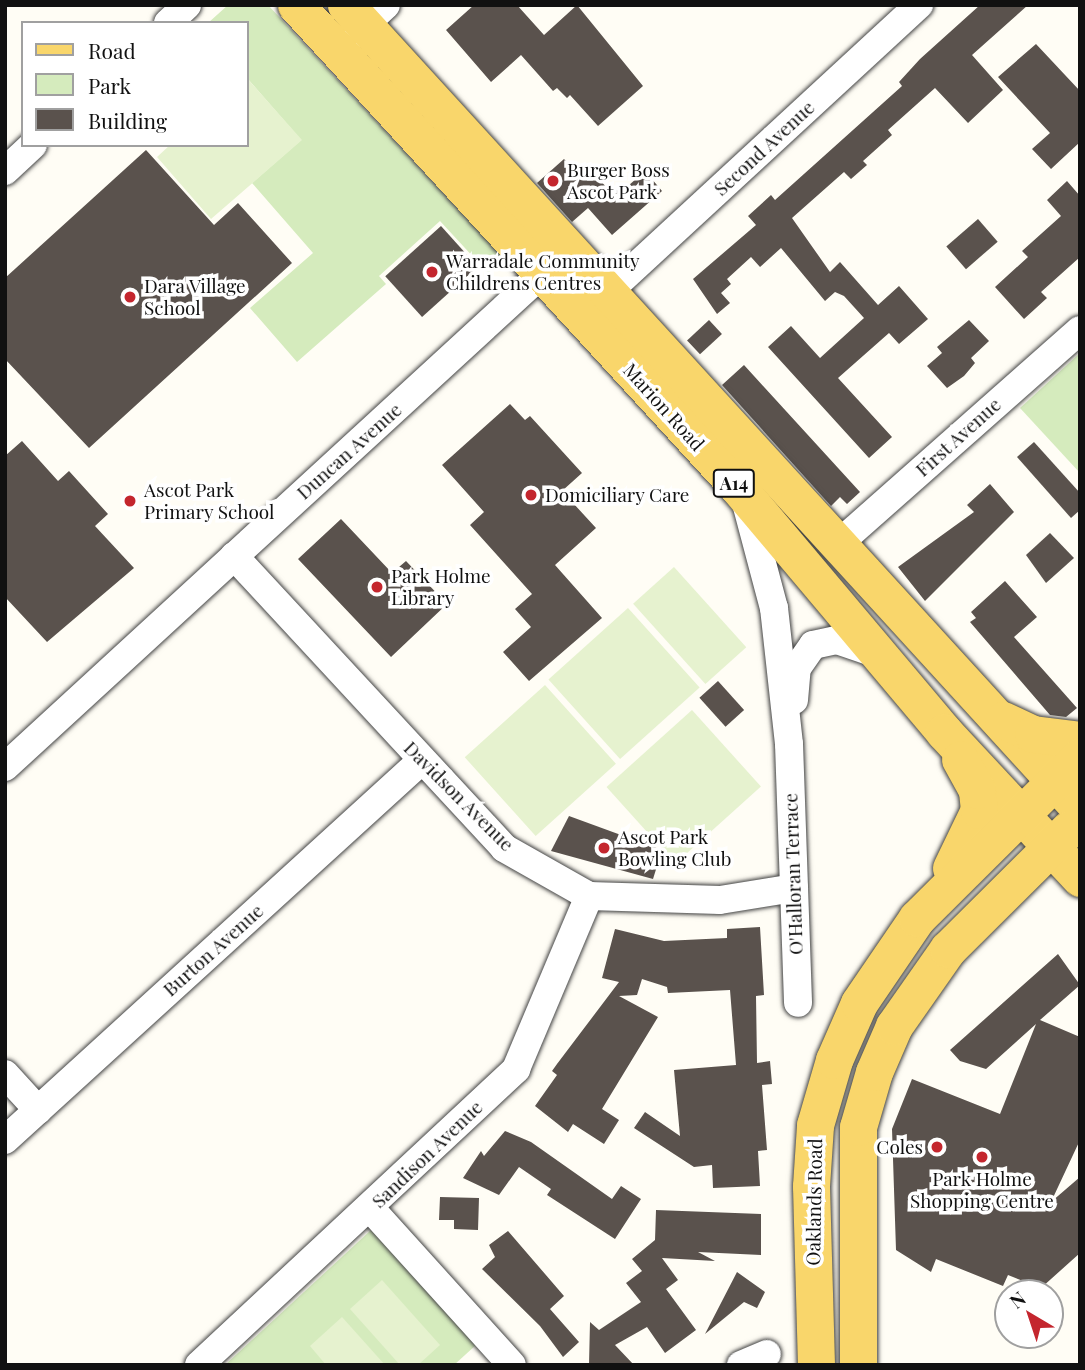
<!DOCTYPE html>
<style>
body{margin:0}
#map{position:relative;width:1085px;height:1370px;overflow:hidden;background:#fffdf5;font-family:"Playfair Display",serif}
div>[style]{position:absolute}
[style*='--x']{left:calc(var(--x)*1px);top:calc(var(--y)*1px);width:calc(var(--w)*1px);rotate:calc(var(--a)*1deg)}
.green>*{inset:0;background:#d5ebbd}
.pitch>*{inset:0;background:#e6f2cf;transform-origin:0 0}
.building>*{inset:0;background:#5a524d;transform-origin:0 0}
.roads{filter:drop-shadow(0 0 2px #444) drop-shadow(0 0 2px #444)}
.minor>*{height:28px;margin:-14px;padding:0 14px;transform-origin:14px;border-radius:14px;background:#fff}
.major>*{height:37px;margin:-18.5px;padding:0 18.5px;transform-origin:18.5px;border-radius:18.5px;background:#f9d66b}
.dots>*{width:19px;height:19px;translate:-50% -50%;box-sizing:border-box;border:4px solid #fff;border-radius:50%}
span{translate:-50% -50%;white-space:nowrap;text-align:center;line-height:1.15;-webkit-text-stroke:7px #fff;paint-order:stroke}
.shield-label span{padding:2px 5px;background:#fff;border:2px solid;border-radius:5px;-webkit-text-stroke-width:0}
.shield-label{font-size:18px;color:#111;font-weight:700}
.street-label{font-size:19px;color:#111}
.poi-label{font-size:19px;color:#111}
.left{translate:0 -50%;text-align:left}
.right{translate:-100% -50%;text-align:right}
.frame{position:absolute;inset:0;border:7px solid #111;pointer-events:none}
.legend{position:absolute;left:21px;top:21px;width:228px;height:126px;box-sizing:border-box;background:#fff;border:2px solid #a0a0a0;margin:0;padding:9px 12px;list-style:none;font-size:21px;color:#111}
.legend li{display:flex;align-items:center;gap:14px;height:35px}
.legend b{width:35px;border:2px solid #a0a0a0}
.north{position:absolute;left:994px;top:1279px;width:70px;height:70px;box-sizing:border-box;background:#fff;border:2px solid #a0a0a0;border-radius:50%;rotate:321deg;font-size:19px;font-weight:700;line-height:28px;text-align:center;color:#111}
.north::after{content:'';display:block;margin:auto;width:24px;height:32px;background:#c4262e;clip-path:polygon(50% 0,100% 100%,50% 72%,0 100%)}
</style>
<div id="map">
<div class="green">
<i style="clip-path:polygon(228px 5px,268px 5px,506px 261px,489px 274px,440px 221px,379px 276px,386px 284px,297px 362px,250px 308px,313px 253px,252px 183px,301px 140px,247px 78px,247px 23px,208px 23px)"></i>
<i style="clip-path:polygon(1080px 353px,1080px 473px,1020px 408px)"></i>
<i style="clip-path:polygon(371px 1230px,476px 1345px,454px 1365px,225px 1365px)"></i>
</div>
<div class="pitch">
<i style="clip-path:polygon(247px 78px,302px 140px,211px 219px,157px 157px,170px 145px,247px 145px)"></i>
<i style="left:674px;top:567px;width:108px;height:55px;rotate:48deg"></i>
<i style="left:628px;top:608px;width:107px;height:107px;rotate:48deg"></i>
<i style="left:545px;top:685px;width:106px;height:108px;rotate:48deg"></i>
<i style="left:692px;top:710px;width:103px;height:115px;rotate:48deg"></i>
<i style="clip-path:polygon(382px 1280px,440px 1345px,418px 1365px,400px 1365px,350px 1309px)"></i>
<i style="clip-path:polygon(342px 1317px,385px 1365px,326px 1365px,310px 1346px)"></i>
</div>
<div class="building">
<i style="clip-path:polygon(474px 5px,517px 5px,544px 35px,577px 5px,643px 86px,598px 126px,570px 95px,567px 98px,557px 88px,553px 91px,521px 55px,491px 82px,446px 30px)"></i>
<i style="clip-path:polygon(980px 5px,1028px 5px,972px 55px,1003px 90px,968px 123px,935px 88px,888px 130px,892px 135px,863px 161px,867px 165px,851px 179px,844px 172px,792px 218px,830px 272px,840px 262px,878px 305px,899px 286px,928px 319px,899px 344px,889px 333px,838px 378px,892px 437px,869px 458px,768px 347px,791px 326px,820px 358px,864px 318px,844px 296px,835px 292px,825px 301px,781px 248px,760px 267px,751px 257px,727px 279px,731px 284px,721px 293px,730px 303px,717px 314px,693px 279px,756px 225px,748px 216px,771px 195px,775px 200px,902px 86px,899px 82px,920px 59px)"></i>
<i style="clip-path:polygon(1036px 44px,1080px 91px,1080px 142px,1051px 169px,1032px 149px,1050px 133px,998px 77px)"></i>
<i style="clip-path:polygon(146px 150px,214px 225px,238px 203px,292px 263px,89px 448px,5px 359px,5px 278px)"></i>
<i style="clip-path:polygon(564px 159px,579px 175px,588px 167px,608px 189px,613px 185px,620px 193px,645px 171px,662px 191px,612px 235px,588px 208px,572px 222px,537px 183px)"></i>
<i style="clip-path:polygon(1067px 181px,1080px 196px,1080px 257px,1041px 292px,1047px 298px,1024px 319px,995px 287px,1028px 257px,1022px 251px,1061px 216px,1047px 200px)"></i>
<i style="left:978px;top:219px;width:30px;height:42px;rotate:49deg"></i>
<i style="left:441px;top:226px;width:55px;height:75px;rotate:48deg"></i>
<i style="left:709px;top:320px;width:19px;height:30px;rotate:47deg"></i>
<i style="clip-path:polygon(969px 320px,989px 341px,971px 358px,975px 363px,964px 376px,947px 388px,927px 366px,942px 353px,937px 347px)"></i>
<i style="clip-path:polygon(744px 365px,860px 492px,847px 504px,840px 497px,831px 506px,722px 385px)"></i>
<i style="clip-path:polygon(510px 404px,525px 420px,530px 416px,582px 473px,562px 491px,596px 528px,555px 565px,602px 618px,529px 681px,503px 652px,531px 627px,515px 609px,532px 594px,470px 525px,484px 512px,442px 465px)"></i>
<i style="clip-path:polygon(22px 441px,58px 481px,69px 471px,108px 514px,95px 526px,134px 568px,47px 642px,5px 597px,5px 456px)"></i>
<i style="clip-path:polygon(1034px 442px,1080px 493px,1080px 510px,1071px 518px,1017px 457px)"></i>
<i style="clip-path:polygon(990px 484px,1014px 512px,925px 601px,898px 567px,974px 512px,967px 505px)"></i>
<i style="clip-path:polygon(341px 519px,392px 573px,406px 561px,447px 604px,391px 657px,298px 559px)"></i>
<i style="clip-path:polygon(1050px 533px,1074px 558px,1046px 583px,1026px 555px)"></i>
<i style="clip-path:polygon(1005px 581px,1037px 617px,1014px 637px,1077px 708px,1066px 717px,1050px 715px,970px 622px,976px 618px,971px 612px)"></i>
<i style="left:718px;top:681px;width:39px;height:25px;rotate:48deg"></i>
<i style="clip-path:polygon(569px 816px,662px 850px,653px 879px,551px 851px)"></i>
<i style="clip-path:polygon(760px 927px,764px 995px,756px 996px,757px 1063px,770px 1061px,772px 1084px,762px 1085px,767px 1150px,758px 1151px,760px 1186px,713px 1188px,712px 1165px,694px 1167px,634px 1128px,645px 1112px,680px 1136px,674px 1070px,736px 1065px,730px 990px,668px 993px,667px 987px,642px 979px,637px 995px,619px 996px,658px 1017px,602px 1109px,619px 1120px,604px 1144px,573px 1124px,568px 1132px,535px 1106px,557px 1075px,552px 1071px,557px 1064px,619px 982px,602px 978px,615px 929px,664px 941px,727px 938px,727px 929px)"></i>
<i style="clip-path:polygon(1058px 954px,1080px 985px,1040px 1020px,1080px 1037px,1080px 1140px,1051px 1202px,1080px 1177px,1080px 1253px,1041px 1288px,1008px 1275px,1003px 1286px,936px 1259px,931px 1272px,896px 1250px,892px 1129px,912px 1079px,1000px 1114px,1036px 1024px,986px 1069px,960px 1061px,950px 1050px)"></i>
<i style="clip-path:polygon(505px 1131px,531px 1142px,612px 1199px,621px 1186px,641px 1199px,615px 1239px,547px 1195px,551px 1189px,519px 1167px,499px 1195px,463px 1178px,481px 1151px,484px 1156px)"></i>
<i style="clip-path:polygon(440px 1197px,479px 1198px,478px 1230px,454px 1229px,454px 1220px,439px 1220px)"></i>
<i style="clip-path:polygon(656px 1210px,761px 1214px,761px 1255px,698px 1252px,715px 1261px,662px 1258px,678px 1280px,666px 1289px,696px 1330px,665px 1353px,647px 1327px,615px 1345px,634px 1365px,589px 1365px,590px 1322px,599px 1330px,641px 1302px,626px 1283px,642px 1271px,632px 1259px,655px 1240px)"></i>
<i style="clip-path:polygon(508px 1231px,564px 1296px,550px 1309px,579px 1342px,563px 1357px,540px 1326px,482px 1269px,495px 1257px,489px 1245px)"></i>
<i style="clip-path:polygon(737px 1272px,765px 1292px,757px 1308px,744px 1302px,705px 1334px)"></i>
</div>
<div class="roads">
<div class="minor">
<i style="--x:168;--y:23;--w:26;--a:-43"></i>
<i style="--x:349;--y:39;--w:50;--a:-42.6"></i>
<i style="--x:5;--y:171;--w:38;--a:-43"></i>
<i style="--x:609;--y:291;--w:422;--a:-42.7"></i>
<i style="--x:746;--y:503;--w:109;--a:75.1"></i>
<i style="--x:774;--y:608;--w:137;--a:83.7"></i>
<i style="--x:789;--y:744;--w:259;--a:88"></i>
<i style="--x:837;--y:545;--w:324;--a:-41.5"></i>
<i style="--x:234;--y:556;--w:398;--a:47.2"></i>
<i style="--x:504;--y:848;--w:98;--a:29.5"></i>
<i style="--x:589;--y:896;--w:131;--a:1.7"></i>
<i style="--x:720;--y:900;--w:75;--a:-9.2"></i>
<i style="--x:794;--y:700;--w:32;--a:-85"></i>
<i style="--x:797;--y:668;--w:28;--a:-55"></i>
<i style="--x:813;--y:645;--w:25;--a:-12"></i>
<i style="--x:837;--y:640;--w:43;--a:18.9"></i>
<i style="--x:5;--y:767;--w:750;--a:-42.57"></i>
<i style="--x:5;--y:1074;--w:49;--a:47.5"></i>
<i style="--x:5;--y:1140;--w:563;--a:-42.34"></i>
<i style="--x:371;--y:1209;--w:210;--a:47.9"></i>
<i style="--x:199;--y:1365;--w:434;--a:-43"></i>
<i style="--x:516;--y:1069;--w:188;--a:-67.1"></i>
<i style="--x:741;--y:1365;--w:28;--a:-23"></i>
</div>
<div class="major">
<i style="--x:296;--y:5;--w:653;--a:47.48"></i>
<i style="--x:737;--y:486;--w:322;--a:49.9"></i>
<i style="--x:944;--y:732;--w:200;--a:47"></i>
<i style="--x:346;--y:5;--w:1089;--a:47.61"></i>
<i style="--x:1003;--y:720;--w:33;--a:25"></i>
<i style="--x:1033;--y:734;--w:47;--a:7.3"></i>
<i style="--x:951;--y:868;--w:64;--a:-64.2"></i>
<i style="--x:979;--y:810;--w:20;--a:-96"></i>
<i style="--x:977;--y:790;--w:35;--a:-119"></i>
<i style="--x:816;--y:1365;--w:179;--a:-91.6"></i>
<i style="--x:811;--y:1186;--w:61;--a:-86.2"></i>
<i style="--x:815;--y:1125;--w:68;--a:-73.7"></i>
<i style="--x:834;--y:1060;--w:62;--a:-66.3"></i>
<i style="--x:859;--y:1003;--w:103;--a:-55.7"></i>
<i style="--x:917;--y:918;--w:230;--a:-44.8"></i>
<i style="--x:858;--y:1365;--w:238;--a:-90"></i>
<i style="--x:858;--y:1127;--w:57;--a:-73.8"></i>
<i style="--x:874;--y:1072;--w:50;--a:-66.5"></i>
<i style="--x:894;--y:1026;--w:94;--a:-55"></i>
<i style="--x:948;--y:949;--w:170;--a:-44.8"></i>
</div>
</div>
<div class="dots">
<i style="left:553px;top:181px;background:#c4262e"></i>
<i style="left:432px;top:272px;background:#c4262e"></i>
<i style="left:130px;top:297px;background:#c4262e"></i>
<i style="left:531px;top:495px;background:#c4262e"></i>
<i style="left:130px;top:501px;background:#c4262e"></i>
<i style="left:377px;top:587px;background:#c4262e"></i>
<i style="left:604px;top:848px;background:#c4262e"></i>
<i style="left:937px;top:1147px;background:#c4262e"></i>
<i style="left:982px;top:1157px;background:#c4262e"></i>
</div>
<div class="shield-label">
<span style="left:734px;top:483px">A14</span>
</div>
<div class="street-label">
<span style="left:764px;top:148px;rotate:-43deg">Second Avenue</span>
<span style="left:664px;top:407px;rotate:48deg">Marion Road</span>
<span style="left:958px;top:437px;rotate:-42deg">First Avenue</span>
<span style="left:349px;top:451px;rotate:-42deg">Duncan Avenue</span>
<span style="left:459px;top:796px;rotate:45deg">Davidson Avenue</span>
<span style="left:793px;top:874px;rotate:-92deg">O'Halloran Terrace</span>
<span style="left:213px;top:950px;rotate:-42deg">Burton Avenue</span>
<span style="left:427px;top:1154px;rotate:-44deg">Sandison Avenue</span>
<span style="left:814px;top:1202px;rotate:-89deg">Oaklands Road</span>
</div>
<div class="poi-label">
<span class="left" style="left:567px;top:181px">Burger Boss<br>Ascot Park</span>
<span class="left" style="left:446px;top:272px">Warradale Community<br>Childrens Centres</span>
<span class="left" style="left:144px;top:297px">Dara Village<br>School</span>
<span class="left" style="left:144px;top:501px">Ascot Park<br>Primary School</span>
<span class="left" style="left:545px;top:495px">Domiciliary Care</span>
<span class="left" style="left:391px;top:587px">Park Holme<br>Library</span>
<span class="left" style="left:618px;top:848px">Ascot Park<br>Bowling Club</span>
<span class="right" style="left:923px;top:1147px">Coles</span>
<span style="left:982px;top:1190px">Park Holme<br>Shopping Centre</span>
</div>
<div class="frame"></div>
<ul class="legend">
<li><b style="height:9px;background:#f9d66b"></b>Road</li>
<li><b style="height:19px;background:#d5ebbd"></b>Park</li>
<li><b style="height:19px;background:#5a524d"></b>Building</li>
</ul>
<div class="north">N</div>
</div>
